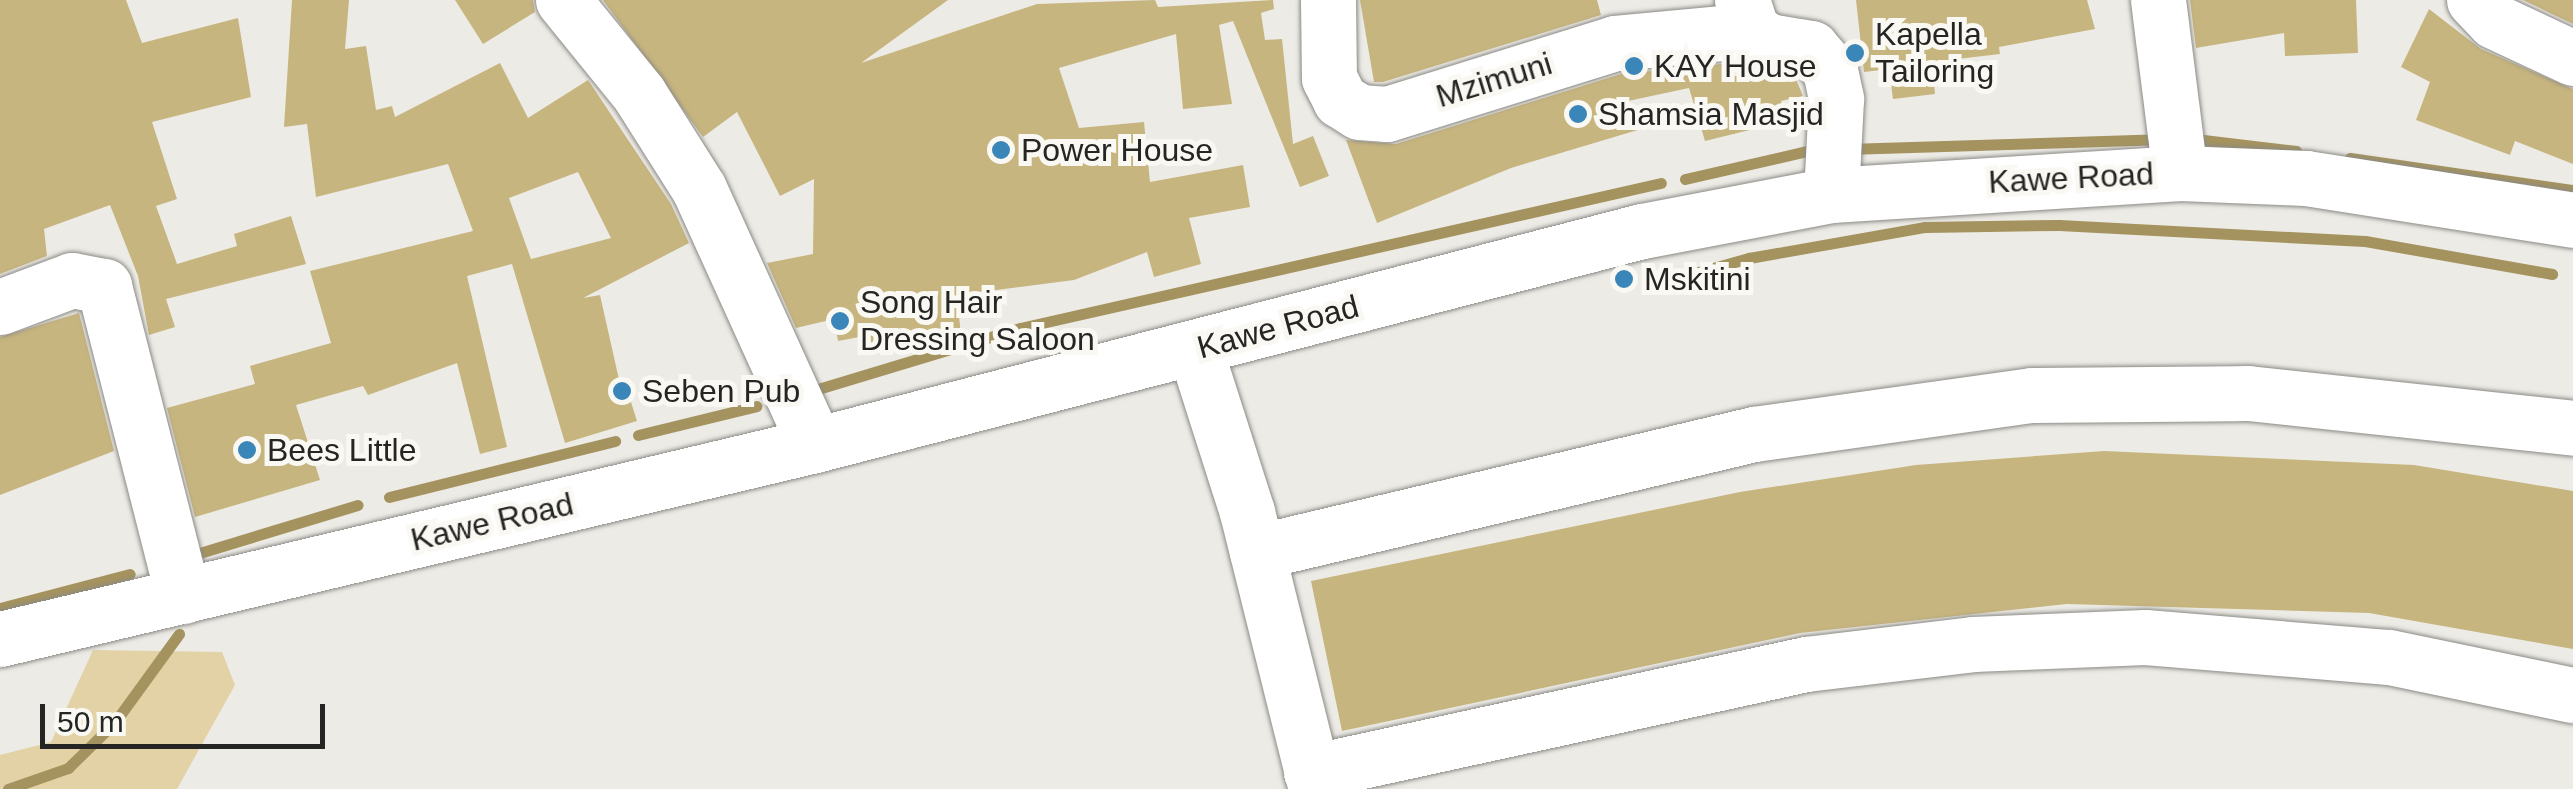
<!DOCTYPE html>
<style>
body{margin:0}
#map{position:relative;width:2573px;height:789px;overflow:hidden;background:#edebe6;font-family:Helvetica,sans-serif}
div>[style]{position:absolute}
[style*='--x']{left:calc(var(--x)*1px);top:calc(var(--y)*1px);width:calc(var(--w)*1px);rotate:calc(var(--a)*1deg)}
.green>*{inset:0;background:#e2d2a5}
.stream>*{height:11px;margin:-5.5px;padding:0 5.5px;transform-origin:5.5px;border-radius:5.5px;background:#a5935f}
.building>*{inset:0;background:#c7b57f}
.roads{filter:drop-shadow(0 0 2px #8b8a85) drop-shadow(0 0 2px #8b8a85)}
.minor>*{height:55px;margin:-27.5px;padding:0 27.5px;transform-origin:27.5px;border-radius:27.5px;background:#fff}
.major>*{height:55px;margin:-27.5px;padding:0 27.5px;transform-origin:27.5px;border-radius:27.5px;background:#fff}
.dots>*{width:28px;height:28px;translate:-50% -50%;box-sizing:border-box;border:5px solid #faf8f3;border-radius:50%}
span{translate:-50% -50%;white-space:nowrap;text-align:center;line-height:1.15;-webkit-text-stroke:10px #faf8f3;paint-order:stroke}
.poi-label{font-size:32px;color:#252523}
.left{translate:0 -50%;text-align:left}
.street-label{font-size:32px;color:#252523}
.scale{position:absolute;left:40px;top:704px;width:285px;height:45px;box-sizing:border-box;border:5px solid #252523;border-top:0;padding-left:12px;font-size:30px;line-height:35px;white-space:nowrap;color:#252523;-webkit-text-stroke:8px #faf8f3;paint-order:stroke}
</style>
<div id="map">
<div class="green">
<i style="clip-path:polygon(93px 650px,222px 652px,235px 685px,177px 789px,0 789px,0 755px,51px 742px)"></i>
</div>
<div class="stream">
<i style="--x:2195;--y:139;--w:102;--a:6.8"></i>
<i style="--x:1847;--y:149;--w:312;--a:-1.8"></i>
<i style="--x:2350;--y:158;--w:225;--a:8.2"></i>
<i style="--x:1685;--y:179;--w:130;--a:-12.9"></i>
<i style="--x:1652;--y:285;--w:101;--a:-15.6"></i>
<i style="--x:1749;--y:258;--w:179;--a:-10"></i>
<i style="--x:1925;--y:227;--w:134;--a:-0.9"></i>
<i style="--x:2059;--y:225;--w:306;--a:3"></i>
<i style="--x:2365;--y:241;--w:190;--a:10"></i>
<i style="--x:818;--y:389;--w:211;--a:-16.8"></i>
<i style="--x:1020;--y:328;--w:657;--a:-12.75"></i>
<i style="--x:638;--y:435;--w:122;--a:-13.7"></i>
<i style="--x:389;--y:497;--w:233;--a:-13.9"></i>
<i style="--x:193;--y:555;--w:172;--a:-16.9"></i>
<i style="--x:0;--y:608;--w:134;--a:-14.7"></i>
<i style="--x:8;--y:789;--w:64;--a:-19.3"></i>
<i style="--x:68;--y:768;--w:66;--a:-44.4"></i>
<i style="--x:115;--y:722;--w:109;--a:-54"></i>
</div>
<div class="building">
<i style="clip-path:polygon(0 0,126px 0,142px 43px,238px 18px,251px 97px,152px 122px,177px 199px,156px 206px,177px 264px,237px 246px,234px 234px,291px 216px,306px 264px,166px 299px,175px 327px,149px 335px,138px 276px,110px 205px,44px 229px,47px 256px,0 274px)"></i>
<i style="clip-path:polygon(292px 0,349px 0,345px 49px,366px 46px,376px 110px,392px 106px,395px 117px,500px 63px,528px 118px,588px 80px,671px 204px,689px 243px,583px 298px,600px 295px,620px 384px,625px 383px,637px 421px,565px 443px,512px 264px,611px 238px,578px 172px,509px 198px,531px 259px,467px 276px,507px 447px,480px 454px,457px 363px,368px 395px,363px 386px,296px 405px,320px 480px,195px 517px,167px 408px,255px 384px,250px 366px,331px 343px,310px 271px,473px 231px,448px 164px,316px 197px,307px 124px,284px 127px)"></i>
<i style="clip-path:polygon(455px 0,533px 0,535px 12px,483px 44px)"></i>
<i style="clip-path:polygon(603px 0,948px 0,861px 63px,1037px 4px,1155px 0,1158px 7px,1273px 0,1274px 9px,1261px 13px,1265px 40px,1282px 39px,1293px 144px,1313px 136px,1329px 176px,1300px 187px,1233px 21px,1219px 25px,1232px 104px,1183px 109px,1176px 34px,1059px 68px,1079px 128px,1144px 122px,1150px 182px,1243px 165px,1250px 207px,1189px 218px,1201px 264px,1154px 277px,1147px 252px,1074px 280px,957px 295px,961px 336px,872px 351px,870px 335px,838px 341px,834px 319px,796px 328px,767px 263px,813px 254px,814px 179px,780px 196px,737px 112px,703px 137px)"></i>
<i style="clip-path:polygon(1360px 0,1597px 0,1601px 15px,1383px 82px,1374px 82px)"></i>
<i style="clip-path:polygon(1856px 0,2087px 0,2095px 29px,1999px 47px,2000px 54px,1932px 62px,1935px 94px,1893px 99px,1889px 69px,1864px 72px)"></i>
<i style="clip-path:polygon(2190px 0,2356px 0,2358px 53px,2285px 56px,2284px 33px,2196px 48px)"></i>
<i style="clip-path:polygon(2523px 0,2573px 0,2573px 24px)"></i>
<i style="clip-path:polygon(2429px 9px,2481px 49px,2573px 89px,2573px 164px,2515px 141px,2510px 155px,2416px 120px,2430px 82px,2401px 67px)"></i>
<i style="clip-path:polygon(1722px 64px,1726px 78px,1760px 71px,1795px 77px,1803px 96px,1781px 101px,1786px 121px,1705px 141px,1689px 88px,1628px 101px,1641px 129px,1511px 168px,1377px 223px,1346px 140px,1396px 144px,1621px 74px)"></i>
<i style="clip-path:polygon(79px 313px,114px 451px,0 495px,0 337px)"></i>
<i style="clip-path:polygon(2104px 451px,2414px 465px,2573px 491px,2573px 649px,2369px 613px,2067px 604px,1800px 633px,1342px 731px,1311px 581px,1740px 492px,1916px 465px)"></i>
</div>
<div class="roads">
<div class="minor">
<i style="--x:563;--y:0;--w:121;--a:51"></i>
<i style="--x:639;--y:94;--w:112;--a:57.7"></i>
<i style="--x:699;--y:189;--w:281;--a:65.6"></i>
<i style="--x:1328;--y:0;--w:78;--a:89.3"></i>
<i style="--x:1329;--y:78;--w:25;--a:63"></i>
<i style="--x:1340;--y:100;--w:22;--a:32"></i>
<i style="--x:1359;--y:112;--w:28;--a:4"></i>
<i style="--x:1387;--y:114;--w:239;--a:-17.3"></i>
<i style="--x:1615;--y:43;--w:138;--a:-5.4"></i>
<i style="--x:1742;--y:0;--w:32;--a:72"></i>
<i style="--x:1752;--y:30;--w:19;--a:35"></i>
<i style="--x:1768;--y:41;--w:44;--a:9.2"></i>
<i style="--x:1811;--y:48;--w:29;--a:49"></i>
<i style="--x:1830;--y:70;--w:30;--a:78"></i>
<i style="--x:1836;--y:99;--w:96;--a:93"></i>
<i style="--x:2158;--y:0;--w:174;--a:82.8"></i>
<i style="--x:2474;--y:0;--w:29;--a:46"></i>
<i style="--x:2494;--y:21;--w:87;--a:25.1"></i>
<i style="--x:0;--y:307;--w:77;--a:-20.6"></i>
<i style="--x:72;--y:280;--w:33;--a:11"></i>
<i style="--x:104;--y:286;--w:320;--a:75.7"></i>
<i style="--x:1195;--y:349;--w:171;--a:72.3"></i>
<i style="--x:1247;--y:512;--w:285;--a:76"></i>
<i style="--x:1257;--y:552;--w:511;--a:-13.36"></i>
<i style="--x:1754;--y:434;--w:281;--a:-8"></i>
<i style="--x:2032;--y:395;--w:216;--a:-0.5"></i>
<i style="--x:2248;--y:393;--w:327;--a:6.1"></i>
<i style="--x:1311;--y:772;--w:507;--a:-12.31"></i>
<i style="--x:1806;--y:664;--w:168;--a:-6.8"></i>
<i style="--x:1973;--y:644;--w:172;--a:-2.3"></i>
<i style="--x:2145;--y:637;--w:245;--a:4.7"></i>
<i style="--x:2389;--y:657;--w:188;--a:11.7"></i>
</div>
<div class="major">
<i style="--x:0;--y:639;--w:838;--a:-13.39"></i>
<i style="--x:815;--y:445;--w:854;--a:-14.51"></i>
<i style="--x:1642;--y:231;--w:192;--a:-10.8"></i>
<i style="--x:1831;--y:195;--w:350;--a:-3.6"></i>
<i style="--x:2180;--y:173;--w:126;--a:2.3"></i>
<i style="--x:2306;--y:178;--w:270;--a:8.9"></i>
</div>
</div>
<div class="dots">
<i style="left:1855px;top:53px;background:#3a86b9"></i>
<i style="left:1634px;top:66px;background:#3a86b9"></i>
<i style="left:1578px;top:114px;background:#3a86b9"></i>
<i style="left:1001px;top:150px;background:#3a86b9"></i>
<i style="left:1624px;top:279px;background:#3a86b9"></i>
<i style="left:840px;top:321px;background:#3a86b9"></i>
<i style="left:622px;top:391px;background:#3a86b9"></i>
<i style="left:247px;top:450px;background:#3a86b9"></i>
</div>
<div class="poi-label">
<span class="left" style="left:1875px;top:53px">Kapella<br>Tailoring</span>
<span class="left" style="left:1654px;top:66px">KAY House</span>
<span class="left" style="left:1598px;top:114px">Shamsia Masjid</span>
<span class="left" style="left:1021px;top:150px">Power House</span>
<span class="left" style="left:1644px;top:279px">Mskitini</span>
<span class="left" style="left:860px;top:321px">Song Hair<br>Dressing Saloon</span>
<span class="left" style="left:642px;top:391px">Seben Pub</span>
<span class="left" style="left:267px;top:450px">Bees Little</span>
</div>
<div class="street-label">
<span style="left:1494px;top:80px;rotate:-17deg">Mzimuni</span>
<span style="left:2071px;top:178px;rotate:-3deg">Kawe Road</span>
<span style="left:1278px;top:327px;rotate:-15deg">Kawe Road</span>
<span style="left:492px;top:522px;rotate:-13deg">Kawe Road</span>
</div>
<div class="scale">50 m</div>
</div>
